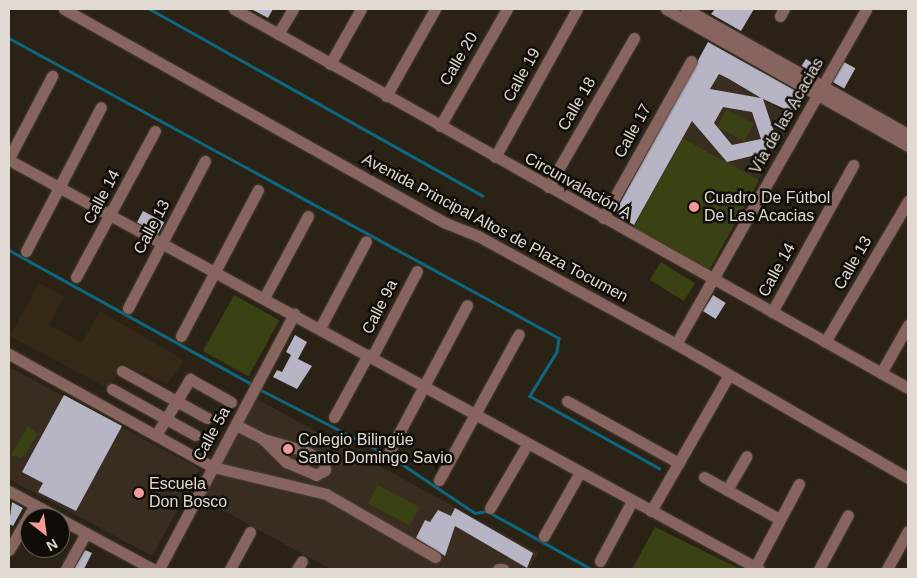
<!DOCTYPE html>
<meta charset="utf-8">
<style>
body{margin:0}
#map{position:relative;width:917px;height:578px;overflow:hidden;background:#2b2216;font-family:Arial,sans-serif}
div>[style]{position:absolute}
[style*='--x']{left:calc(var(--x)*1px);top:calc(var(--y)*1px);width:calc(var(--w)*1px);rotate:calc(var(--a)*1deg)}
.built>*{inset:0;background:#352816}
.education>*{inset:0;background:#382d1f;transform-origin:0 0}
.green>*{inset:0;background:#3a4113;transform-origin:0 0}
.stream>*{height:2.5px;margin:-1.25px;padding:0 1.25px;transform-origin:1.25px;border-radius:1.25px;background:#0b6880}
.building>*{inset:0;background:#b7b4c6;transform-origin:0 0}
.roads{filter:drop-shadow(0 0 1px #483f34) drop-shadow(0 0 1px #483f34)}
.minor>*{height:11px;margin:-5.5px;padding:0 5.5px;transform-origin:5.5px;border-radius:5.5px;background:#88645e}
.dots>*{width:14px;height:14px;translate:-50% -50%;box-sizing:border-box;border:2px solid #100c07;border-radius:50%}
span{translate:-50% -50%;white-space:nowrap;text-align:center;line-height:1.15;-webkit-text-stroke:5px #100c07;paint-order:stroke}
.street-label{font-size:16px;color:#e0dad2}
.poi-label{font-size:16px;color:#e0dad2}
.left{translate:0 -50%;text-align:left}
.frame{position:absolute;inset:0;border:10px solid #e0dad2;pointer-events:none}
.north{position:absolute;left:20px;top:508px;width:50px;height:50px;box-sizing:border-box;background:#100c07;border:1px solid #635e58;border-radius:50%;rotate:150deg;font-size:14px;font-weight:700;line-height:20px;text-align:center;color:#e0dad2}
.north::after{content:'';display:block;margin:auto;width:18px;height:22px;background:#f59b99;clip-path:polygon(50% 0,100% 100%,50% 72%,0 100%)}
</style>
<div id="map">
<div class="built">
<i style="clip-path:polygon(39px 283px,64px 296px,49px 325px,82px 343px,100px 311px,184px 360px,168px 384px,123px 364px,109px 389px,10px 336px)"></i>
</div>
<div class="education">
<i style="left:719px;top:74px;width:87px;height:73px;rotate:30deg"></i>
<i style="clip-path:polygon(9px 367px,200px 469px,152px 556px,9px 479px)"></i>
<i style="clip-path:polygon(255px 398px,539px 553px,528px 569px,330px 569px,202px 499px)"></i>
</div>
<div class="green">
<i style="left:727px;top:109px;width:31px;height:20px;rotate:29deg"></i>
<i style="left:683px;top:138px;width:87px;height:102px;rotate:29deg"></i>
<i style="left:661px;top:262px;width:40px;height:21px;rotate:32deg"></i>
<i style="left:234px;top:295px;width:52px;height:64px;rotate:29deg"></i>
<i style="clip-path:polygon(28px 426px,38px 434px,22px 458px,11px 455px)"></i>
<i style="left:378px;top:485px;width:47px;height:21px;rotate:28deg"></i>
<i style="clip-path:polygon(655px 527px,740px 569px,632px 569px)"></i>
</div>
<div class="stream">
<i style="--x:150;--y:9;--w:381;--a:29.3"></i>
<i style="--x:9;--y:38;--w:626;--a:28.61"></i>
<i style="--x:559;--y:338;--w:14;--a:98"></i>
<i style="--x:557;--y:352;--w:52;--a:121.5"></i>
<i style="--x:530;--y:396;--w:148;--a:29.2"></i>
<i style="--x:9;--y:250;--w:275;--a:28.9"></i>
<i style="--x:261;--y:390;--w:145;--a:27.1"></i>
<i style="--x:390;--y:456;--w:102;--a:33.8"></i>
<i style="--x:475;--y:513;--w:12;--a:-9"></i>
<i style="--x:487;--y:511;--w:119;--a:29.1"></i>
</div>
<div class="building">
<i style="clip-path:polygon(251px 9px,273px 9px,268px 18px)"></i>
<i style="clip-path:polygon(715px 9px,754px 9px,741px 31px,711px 14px)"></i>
<i style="clip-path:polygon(evenodd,708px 42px,805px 96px,796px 114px,763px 99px,775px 135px,764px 153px,727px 162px,692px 121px,634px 225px,614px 214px,708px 42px,719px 74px,729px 79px,761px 98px,710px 89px,719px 74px,708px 42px,723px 107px,752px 112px,761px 139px,732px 145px,714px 123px,723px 107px)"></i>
<i style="left:806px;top:59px;width:17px;height:8px;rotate:33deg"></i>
<i style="left:844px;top:62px;width:13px;height:23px;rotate:29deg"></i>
<i style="left:143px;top:211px;width:24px;height:13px;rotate:28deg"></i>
<i style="left:713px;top:295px;width:15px;height:19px;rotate:32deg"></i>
<i style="clip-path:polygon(295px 335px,307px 342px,298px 359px,312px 366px,297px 389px,273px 377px,277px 370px,282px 372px,291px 355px,286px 352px)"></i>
<i style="clip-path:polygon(64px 395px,122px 426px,76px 511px,38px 492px,43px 483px,22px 472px)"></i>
<i style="clip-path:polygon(12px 502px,23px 508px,13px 526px,9px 524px)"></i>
<i style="clip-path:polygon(455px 508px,533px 553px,527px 568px,455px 526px,445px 556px,416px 538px,425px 520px,430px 522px,438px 510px,451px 516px)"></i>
<i style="clip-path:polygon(85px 550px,92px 553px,84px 569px,74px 569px)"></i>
</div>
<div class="roads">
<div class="minor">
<i style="--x:64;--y:9;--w:438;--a:29.3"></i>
<i style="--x:446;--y:223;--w:35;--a:22"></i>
<i style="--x:478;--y:236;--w:226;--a:28.6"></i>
<i style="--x:676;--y:344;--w:268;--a:30"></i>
<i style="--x:234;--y:9;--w:773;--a:29.35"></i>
<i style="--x:666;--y:9;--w:278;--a:29.5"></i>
<i style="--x:686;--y:9;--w:255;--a:29.4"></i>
<i style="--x:780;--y:16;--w:8;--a:-60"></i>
<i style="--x:278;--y:34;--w:29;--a:-59"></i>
<i style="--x:330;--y:64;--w:63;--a:-60.6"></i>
<i style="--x:386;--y:96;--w:100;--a:-60.6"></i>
<i style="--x:440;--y:126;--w:135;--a:-60.2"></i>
<i style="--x:495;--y:157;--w:169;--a:-61"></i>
<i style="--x:9;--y:158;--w:93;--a:-62.3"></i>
<i style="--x:9;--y:160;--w:854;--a:28.61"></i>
<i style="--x:548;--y:187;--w:172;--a:-60"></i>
<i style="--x:603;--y:218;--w:180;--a:-60.7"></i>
<i style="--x:26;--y:251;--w:162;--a:-62.5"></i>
<i style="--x:76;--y:277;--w:166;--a:-61.6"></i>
<i style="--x:264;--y:298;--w:93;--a:-61.8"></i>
<i style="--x:128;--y:308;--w:166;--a:-62.4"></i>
<i style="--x:772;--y:312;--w:168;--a:-61.1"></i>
<i style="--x:320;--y:328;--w:98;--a:-62.1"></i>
<i style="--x:181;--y:336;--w:165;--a:-62.2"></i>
<i style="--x:825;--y:342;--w:164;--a:-59.5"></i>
<i style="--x:676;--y:344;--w:385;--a:-60.4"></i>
<i style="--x:9;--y:354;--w:233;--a:29"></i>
<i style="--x:213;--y:467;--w:116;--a:13.4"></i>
<i style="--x:326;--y:494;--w:126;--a:30"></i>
<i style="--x:372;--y:357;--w:97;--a:-62.4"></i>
<i style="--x:122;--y:371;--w:97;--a:28.9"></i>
<i style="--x:881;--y:373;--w:55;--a:-60.6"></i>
<i style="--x:112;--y:389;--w:95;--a:29"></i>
<i style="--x:567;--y:401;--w:128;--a:29"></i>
<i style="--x:334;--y:417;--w:71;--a:-61.3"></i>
<i style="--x:236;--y:425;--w:30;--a:27"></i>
<i style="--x:263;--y:439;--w:33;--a:45"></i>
<i style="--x:286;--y:462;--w:33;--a:23"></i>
<i style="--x:316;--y:475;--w:10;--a:-29"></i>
<i style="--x:325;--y:470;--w:9;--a:-96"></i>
<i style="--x:324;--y:461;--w:25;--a:-153"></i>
<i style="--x:302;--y:450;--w:41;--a:-164.2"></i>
<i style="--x:156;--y:435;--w:66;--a:-58.7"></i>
<i style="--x:190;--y:379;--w:47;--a:29.3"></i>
<i style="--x:390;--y:450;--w:164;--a:-62"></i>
<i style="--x:704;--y:477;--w:86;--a:29.2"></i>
<i style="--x:439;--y:480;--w:166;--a:-61.3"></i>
<i style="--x:727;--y:490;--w:39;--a:-60"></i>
<i style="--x:9;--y:491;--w:57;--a:28.4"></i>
<i style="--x:490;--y:508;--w:75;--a:-59.7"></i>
<i style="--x:651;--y:511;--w:157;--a:-60.2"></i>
<i style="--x:60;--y:519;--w:106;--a:28.3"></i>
<i style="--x:544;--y:536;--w:73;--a:-60.6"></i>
<i style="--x:9;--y:550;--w:52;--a:-60"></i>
<i style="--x:600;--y:561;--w:68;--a:-61.9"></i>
<i style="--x:755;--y:567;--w:94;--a:-62.1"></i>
<i style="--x:66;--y:569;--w:41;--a:-60.9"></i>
<i style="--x:159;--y:569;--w:289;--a:-62.1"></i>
<i style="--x:230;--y:569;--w:42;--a:-61.6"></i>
<i style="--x:297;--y:569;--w:9;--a:-58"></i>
<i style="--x:498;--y:569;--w:5;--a:0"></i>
<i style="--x:819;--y:569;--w:61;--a:-61.8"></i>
<i style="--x:887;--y:569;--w:43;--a:-61.1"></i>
</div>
</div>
<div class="dots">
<i style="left:694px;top:207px;background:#f59b99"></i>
<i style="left:288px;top:449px;background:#f59b99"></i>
<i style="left:139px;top:493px;background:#f59b99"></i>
</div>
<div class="street-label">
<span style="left:459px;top:59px;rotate:-60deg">Calle 20</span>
<span style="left:522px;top:75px;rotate:-61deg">Calle 19</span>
<span style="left:577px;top:104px;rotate:-60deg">Calle 18</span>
<span style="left:787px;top:116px;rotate:-60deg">Vía de las Acacias</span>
<span style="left:633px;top:131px;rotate:-61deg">Calle 17</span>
<span style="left:578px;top:186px;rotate:29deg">Circunvalación A</span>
<span style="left:102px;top:197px;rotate:-62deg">Calle 14</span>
<span style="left:152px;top:227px;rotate:-62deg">Calle 13</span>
<span style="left:495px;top:228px;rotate:28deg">Avenida Principal Altos de Plaza Tocumen</span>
<span style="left:853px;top:263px;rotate:-60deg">Calle 13</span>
<span style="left:777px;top:270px;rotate:-61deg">Calle 14</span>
<span style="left:380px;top:307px;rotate:-63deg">Calle 9a</span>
<span style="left:212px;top:434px;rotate:-61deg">Calle 5a</span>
</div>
<div class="poi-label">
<span class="left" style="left:704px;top:207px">Cuadro De Fútbol<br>De Las Acacias</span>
<span class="left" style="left:298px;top:449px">Colegio Bilingüe<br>Santo Domingo Savio</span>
<span class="left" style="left:149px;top:493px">Escuela<br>Don Bosco</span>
</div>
<div class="frame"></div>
<div class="north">N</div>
</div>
